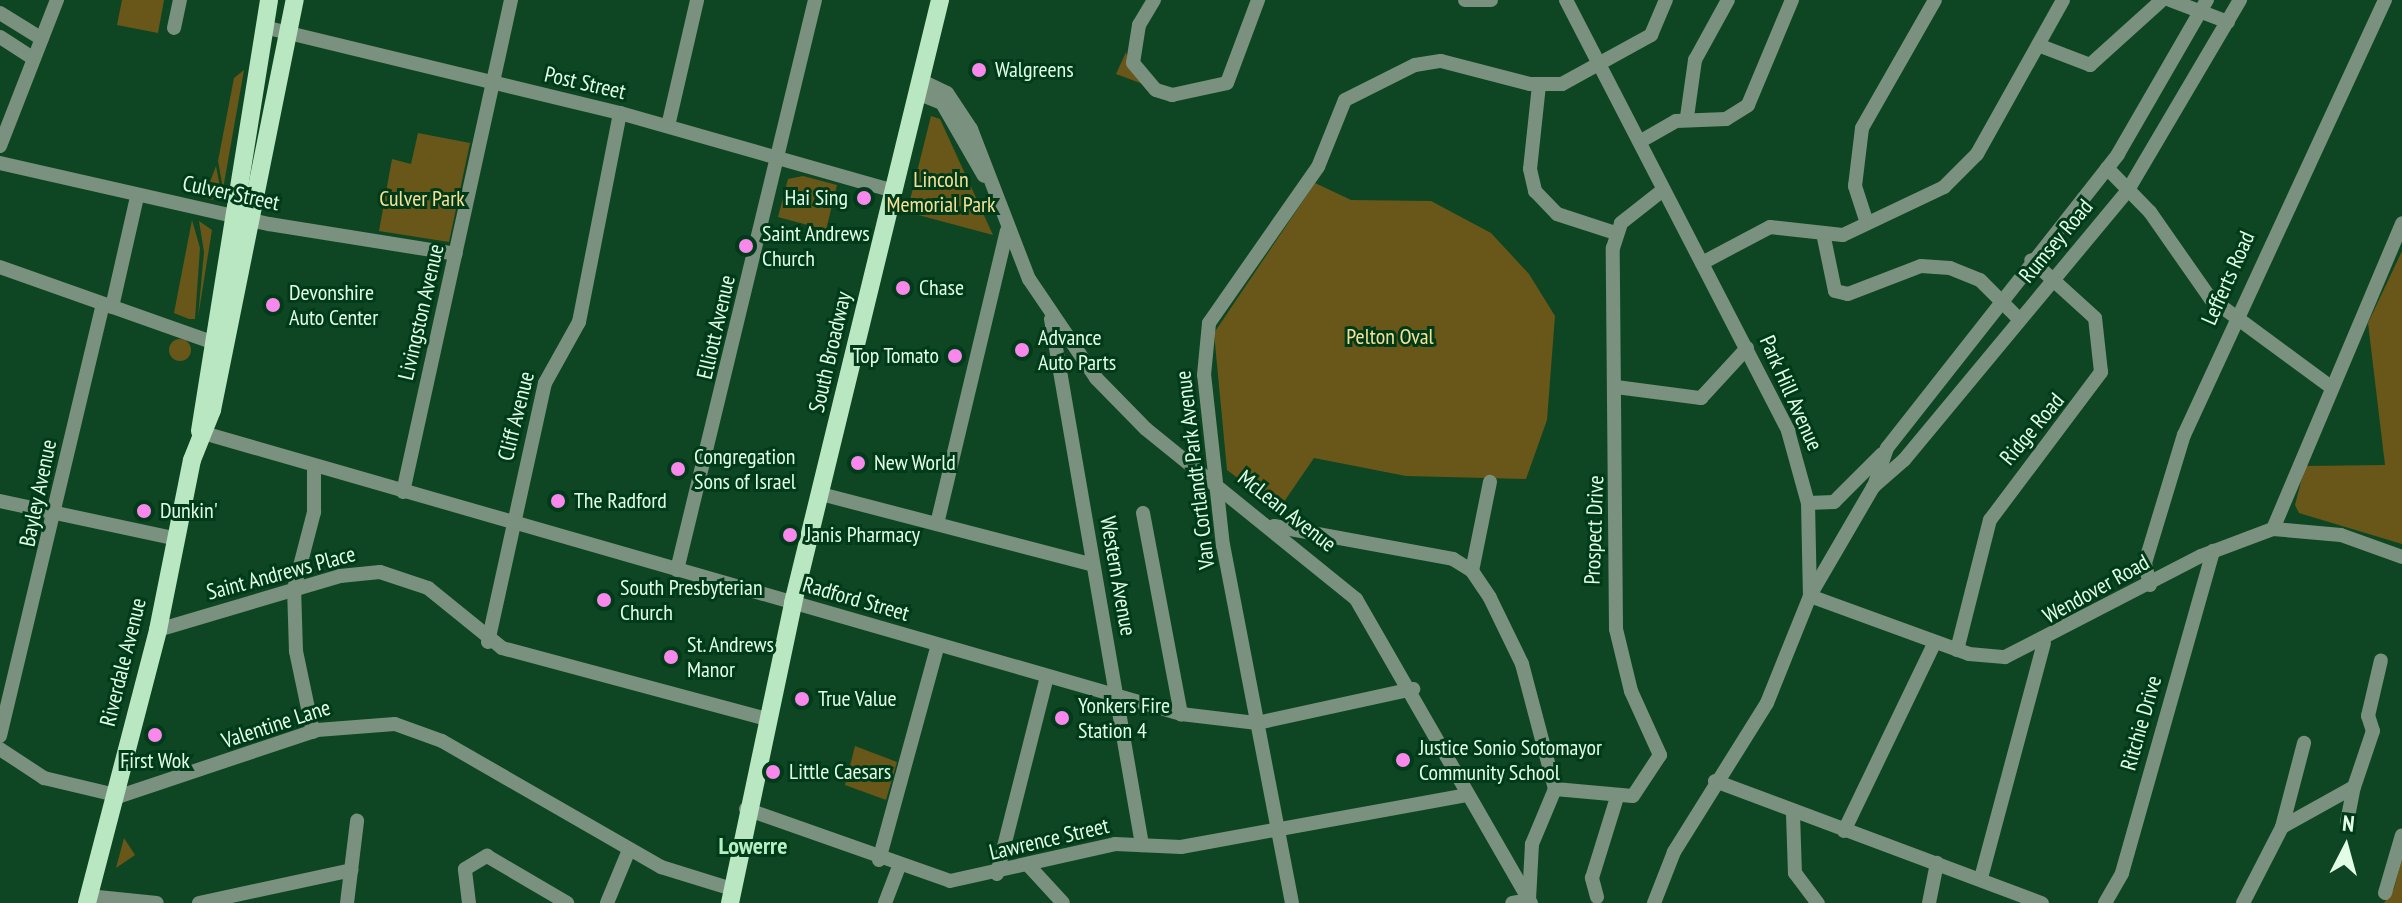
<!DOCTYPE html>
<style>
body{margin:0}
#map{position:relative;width:2402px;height:903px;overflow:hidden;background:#0e4623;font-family:"PT Sans Narrow",sans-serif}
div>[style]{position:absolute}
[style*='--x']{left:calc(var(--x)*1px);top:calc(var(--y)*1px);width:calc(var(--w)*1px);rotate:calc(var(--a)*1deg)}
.green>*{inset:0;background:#695619}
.round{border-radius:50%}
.minor>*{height:14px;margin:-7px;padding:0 7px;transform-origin:7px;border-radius:7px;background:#7a917f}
.major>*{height:18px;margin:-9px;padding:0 9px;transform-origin:9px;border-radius:9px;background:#b8e7c2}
.dots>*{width:22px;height:22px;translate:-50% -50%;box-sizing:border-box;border:4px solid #003b19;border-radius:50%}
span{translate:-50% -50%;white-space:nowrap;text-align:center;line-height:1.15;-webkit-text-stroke:6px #003b19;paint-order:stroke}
.poi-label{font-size:22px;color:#e2fee7}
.left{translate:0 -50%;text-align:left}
.right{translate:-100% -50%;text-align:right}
.street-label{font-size:22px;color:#e2fee7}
.park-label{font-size:22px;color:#f9e097}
.neighbourhood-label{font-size:24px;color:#b6efc3;font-weight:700}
.north{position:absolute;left:2306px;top:807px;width:80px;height:80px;-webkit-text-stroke:6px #003b19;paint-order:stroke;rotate:6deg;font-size:22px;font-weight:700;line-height:32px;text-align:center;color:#e2fee7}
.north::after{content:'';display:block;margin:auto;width:28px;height:36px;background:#e2fee7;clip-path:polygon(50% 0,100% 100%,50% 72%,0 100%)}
</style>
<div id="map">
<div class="green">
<i style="clip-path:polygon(122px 0,164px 0,158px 33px,117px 25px)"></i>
<i style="clip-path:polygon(1126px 52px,1129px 64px,1143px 84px,1116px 74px)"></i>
<i style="clip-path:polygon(244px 70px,223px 189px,218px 161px,234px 78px)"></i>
<i style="clip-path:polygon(931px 116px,940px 119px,993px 235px,907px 212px)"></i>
<i style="clip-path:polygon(418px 133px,470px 143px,449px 242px,379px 231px,392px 159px,411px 164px)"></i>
<i style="clip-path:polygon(216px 166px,221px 192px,212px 200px,204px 198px)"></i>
<i style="clip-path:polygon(803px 176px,837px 185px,826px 230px,778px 217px,788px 179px)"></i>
<i style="clip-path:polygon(1315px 183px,1351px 200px,1431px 201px,1491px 233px,1529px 274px,1555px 316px,1547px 420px,1526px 479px,1406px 476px,1314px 458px,1279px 509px,1227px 470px,1214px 333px)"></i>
<i style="clip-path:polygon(192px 220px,200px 248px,195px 319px,189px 319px,174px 313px)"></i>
<i style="clip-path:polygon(199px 221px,212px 230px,198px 317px,204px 252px)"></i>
<i style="clip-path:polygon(2402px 251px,2402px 544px,2299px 513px,2295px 505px,2305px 466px,2385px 465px,2368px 323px)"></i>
<i class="round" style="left:169px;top:339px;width:22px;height:22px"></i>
<i style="clip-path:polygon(855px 746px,897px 762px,886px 800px,845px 785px)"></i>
<i style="clip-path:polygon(124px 838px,135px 855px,116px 868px)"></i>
<i style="clip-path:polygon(2402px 858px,2402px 903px,2384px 903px,2394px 889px)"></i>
</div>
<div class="minor">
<i style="--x:1154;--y:0;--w:29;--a:121"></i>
<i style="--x:1139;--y:25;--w:38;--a:99"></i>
<i style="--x:1133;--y:63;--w:35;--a:50"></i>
<i style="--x:1156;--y:90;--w:17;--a:17"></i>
<i style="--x:1172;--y:95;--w:56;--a:-12.3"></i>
<i style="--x:1227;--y:83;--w:89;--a:-69.5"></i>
<i style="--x:1465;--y:0;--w:26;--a:0"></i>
<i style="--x:1566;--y:0;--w:485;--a:62.7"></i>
<i style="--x:1788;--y:431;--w:75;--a:74.5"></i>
<i style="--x:1808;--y:503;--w:93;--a:88.8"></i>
<i style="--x:1810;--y:596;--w:115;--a:111.9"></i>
<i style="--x:1767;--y:703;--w:176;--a:122"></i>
<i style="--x:1674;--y:852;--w:55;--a:111.4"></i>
<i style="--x:2170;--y:0;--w:62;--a:20.8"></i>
<i style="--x:0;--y:13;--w:49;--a:31.8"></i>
<i style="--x:264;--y:27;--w:366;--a:13.6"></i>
<i style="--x:620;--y:113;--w:284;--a:15.9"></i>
<i style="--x:174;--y:28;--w:29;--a:-78"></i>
<i style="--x:0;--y:37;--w:40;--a:32.9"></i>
<i style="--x:2038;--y:45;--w:56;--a:21"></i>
<i style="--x:2090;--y:65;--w:97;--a:-42.1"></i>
<i style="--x:920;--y:80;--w:30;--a:26"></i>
<i style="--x:947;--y:93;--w:43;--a:56.3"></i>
<i style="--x:971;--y:129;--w:161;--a:68.9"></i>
<i style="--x:1029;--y:279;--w:120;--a:55.9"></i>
<i style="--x:1096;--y:378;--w:71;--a:45.6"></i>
<i style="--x:1146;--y:429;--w:270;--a:39"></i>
<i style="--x:1356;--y:599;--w:351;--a:60.1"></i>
<i style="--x:1539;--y:85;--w:84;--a:96.1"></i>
<i style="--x:1530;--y:169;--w:23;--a:77"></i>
<i style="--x:1535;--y:191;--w:32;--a:46"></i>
<i style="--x:1557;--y:214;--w:61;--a:18.1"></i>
<i style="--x:917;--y:93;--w:27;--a:22"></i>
<i style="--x:942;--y:103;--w:84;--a:60.1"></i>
<i style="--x:1687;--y:117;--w:58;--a:-82"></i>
<i style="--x:1695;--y:60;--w:68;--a:-61.2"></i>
<i style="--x:668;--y:126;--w:129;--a:-77"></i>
<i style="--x:1641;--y:141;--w:40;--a:-29.7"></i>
<i style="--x:1676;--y:121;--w:50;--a:-2.3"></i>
<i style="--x:1726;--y:119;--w:26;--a:-32"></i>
<i style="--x:1748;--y:105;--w:114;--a:-67.3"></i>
<i style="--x:0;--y:146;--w:157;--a:-68.7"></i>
<i style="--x:0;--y:163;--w:276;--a:12.8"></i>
<i style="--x:269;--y:224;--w:189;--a:9.1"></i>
<i style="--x:2107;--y:168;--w:62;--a:45.7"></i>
<i style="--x:2150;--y:212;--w:105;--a:55.1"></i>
<i style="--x:2210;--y:298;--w:147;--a:36.4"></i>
<i style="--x:1866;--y:220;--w:36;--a:-108"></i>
<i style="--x:1855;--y:186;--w:58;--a:-83.1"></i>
<i style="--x:1862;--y:128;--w:147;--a:-60.3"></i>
<i style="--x:1823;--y:233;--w:59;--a:78.3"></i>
<i style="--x:1835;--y:291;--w:13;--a:13"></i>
<i style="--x:1848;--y:294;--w:78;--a:-21"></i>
<i style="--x:1921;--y:266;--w:29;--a:4"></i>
<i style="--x:1950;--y:268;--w:32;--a:22"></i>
<i style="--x:1980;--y:280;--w:55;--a:45"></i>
<i style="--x:1702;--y:263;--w:77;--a:-27.9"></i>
<i style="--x:1770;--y:227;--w:73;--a:6.3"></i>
<i style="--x:1843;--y:235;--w:112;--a:-25.4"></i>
<i style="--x:1944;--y:187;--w:47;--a:-45"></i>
<i style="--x:1977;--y:154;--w:176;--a:-60.8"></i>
<i style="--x:0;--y:267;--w:222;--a:19.5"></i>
<i style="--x:112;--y:307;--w:113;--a:-77.2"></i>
<i style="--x:1051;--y:319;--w:534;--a:80.18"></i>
<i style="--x:1616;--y:387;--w:86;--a:7.4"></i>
<i style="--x:1701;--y:398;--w:68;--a:-47.4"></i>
<i style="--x:200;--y:432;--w:1021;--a:16.04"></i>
<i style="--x:1181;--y:714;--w:77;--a:6.8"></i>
<i style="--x:1257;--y:723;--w:160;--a:-12.3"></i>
<i style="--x:1874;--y:486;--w:40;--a:-71.1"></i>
<i style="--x:1887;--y:448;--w:374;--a:-51.8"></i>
<i style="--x:2118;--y:154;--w:178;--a:-60"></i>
<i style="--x:403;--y:492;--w:504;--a:-77.62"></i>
<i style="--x:821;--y:494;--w:281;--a:14.6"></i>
<i style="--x:0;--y:501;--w:181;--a:12.1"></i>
<i style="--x:1808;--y:503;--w:26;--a:-2"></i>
<i style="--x:1834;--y:502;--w:68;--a:-45"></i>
<i style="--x:1143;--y:513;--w:205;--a:79.3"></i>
<i style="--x:937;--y:524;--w:301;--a:-76.6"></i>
<i style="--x:1274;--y:526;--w:182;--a:10.4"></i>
<i style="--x:1453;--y:559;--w:22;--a:32"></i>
<i style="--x:1472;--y:571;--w:32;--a:56"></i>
<i style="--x:1490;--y:598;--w:73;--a:64.1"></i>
<i style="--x:1522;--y:664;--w:129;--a:75.2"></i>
<i style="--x:1555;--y:789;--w:60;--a:112.7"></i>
<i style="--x:1532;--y:844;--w:56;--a:93.1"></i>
<i style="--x:1529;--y:900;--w:17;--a:170"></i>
<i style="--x:2273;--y:529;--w:332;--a:-67.1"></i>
<i style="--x:677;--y:570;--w:586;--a:-76.39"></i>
<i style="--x:1472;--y:571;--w:91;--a:-78.6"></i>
<i style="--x:2150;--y:585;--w:23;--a:-103"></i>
<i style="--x:2145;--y:563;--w:134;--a:-73.1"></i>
<i style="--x:2184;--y:435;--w:479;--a:-65.2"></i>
<i style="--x:1812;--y:592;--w:121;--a:-59.8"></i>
<i style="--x:1873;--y:487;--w:41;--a:-41.1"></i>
<i style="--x:1904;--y:460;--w:351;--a:-50.3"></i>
<i style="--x:2128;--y:190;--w:221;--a:-59.5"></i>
<i style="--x:1810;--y:596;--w:169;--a:20"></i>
<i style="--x:1969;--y:654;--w:36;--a:5"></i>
<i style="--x:2005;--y:657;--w:220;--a:-27.3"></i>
<i style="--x:2201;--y:556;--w:77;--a:-20.6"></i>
<i style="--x:2273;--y:529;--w:68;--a:5"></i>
<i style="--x:2341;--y:535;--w:65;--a:19.8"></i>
<i style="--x:158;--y:630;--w:190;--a:-16.5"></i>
<i style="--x:340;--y:576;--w:40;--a:-5.7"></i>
<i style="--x:380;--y:572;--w:51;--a:18.4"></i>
<i style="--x:428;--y:588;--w:95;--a:39"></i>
<i style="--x:502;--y:648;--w:274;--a:15"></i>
<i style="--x:488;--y:642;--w:265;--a:-77.6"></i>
<i style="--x:545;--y:383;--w:70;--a:-60.9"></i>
<i style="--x:579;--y:322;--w:213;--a:-78.9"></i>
<i style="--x:1957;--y:650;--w:134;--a:-75.8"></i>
<i style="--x:1990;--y:520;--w:185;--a:-53.1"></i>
<i style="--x:2101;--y:372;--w:54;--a:-96.3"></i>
<i style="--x:2095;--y:318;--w:86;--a:-137.8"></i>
<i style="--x:313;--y:732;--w:83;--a:-101.9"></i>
<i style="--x:296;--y:651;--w:62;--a:-91.8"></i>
<i style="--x:294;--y:589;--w:80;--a:-75.4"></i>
<i style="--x:314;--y:512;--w:46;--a:-90"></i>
<i style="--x:0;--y:736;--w:444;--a:-76.6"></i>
<i style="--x:0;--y:749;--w:53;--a:33.4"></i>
<i style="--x:44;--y:778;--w:78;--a:13.3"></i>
<i style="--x:120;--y:796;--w:208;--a:-18.5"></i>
<i style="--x:317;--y:730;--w:78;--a:-4.4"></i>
<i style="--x:395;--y:724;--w:50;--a:19.9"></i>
<i style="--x:442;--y:741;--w:253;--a:29.9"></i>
<i style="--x:661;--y:867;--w:74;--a:17.2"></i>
<i style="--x:1715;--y:781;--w:349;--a:20.5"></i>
<i style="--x:1555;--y:789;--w:78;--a:5.1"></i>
<i style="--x:1633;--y:796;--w:49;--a:-56.6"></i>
<i style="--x:1660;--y:755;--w:70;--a:-114.4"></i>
<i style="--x:1631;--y:691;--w:64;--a:-103.6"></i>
<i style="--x:1616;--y:629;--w:381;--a:-90.5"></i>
<i style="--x:1613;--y:248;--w:26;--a:-72"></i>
<i style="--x:1621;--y:223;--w:53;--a:-38.2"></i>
<i style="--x:746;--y:809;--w:216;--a:19.4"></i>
<i style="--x:950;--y:881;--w:169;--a:-12.6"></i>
<i style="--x:1115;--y:844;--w:66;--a:2.6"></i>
<i style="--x:1181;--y:847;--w:290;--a:-10.3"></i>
<i style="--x:1793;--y:814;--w:59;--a:88.1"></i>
<i style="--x:1795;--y:873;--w:38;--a:53"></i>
<i style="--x:2347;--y:822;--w:36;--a:-79"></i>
<i style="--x:2282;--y:827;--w:82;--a:-29.1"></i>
<i style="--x:2354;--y:787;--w:59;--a:-71.3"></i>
<i style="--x:2373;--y:731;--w:16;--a:-108"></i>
<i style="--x:2368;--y:716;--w:57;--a:-76.9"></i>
<i style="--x:1844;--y:831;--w:210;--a:-64.3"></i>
<i style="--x:879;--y:860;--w:223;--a:-74.7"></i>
<i style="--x:1029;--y:866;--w:50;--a:47.4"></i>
<i style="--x:997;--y:874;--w:204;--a:-75.8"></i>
<i style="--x:1981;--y:878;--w:243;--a:-75"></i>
<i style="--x:2385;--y:893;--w:60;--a:-73.7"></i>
<i style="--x:88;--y:896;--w:69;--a:5.8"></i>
<i style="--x:1597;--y:897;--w:20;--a:-105"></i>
<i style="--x:1592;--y:878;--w:85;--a:-72.8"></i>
<i style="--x:199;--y:903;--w:156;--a:-12.2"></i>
<i style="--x:347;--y:903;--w:83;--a:-83"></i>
<i style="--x:469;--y:903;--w:34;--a:-97"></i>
<i style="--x:465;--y:869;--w:26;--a:-31"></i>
<i style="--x:487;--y:856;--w:93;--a:30.4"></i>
<i style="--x:607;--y:903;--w:57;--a:-67.5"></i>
<i style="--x:885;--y:903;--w:39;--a:-69"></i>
<i style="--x:1292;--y:903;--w:364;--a:-100.9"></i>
<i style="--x:1223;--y:546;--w:172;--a:-96.3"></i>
<i style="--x:1204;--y:375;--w:52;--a:-84.5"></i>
<i style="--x:1209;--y:323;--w:190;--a:-55.1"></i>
<i style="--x:1318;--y:167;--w:72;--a:-68.1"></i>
<i style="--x:1345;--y:100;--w:78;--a:-26.6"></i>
<i style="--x:1415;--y:65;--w:26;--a:-9"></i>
<i style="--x:1441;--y:61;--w:92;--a:14.5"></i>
<i style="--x:1530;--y:84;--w:32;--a:0"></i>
<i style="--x:1562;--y:84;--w:102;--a:-28.8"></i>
<i style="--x:1651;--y:35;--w:38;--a:-67"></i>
<i style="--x:1929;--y:903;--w:41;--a:-78.7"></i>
<i style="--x:2105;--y:903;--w:34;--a:-60"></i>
<i style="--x:2122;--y:873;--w:335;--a:-74.2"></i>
<i style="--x:2243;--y:903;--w:85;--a:-62.8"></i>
<i style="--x:2282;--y:827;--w:87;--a:-75.3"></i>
</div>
<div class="major">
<i style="--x:200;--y:431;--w:436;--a:-80.9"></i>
<i style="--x:87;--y:903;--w:282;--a:-75.4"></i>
<i style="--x:158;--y:630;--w:173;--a:-78.7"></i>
<i style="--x:192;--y:460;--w:54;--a:-68.2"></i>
<i style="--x:212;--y:410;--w:418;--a:-78.6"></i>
<i style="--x:730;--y:903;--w:307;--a:-78.1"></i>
<i style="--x:793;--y:603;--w:621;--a:-76.3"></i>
</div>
<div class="dots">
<i style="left:979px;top:70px;background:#f888eb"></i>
<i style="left:864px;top:198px;background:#f888eb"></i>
<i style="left:746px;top:246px;background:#f888eb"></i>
<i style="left:903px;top:288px;background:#f888eb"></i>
<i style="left:273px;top:305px;background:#f888eb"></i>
<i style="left:1022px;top:350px;background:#f888eb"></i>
<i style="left:955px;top:356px;background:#f888eb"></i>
<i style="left:858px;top:463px;background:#f888eb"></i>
<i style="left:678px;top:469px;background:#f888eb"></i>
<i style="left:558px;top:501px;background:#f888eb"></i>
<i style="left:144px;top:511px;background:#f888eb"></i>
<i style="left:790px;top:535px;background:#f888eb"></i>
<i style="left:604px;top:600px;background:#f888eb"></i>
<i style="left:671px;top:657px;background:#f888eb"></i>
<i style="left:802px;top:699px;background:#f888eb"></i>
<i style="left:1062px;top:718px;background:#f888eb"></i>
<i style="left:155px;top:735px;background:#f888eb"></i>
<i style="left:1403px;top:760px;background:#f888eb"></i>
<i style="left:773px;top:772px;background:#f888eb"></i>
</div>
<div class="poi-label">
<span class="left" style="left:995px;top:70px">Walgreens</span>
<span class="right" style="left:848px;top:198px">Hai Sing</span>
<span class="left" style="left:762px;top:246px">Saint Andrews<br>Church</span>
<span class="left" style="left:919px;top:288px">Chase</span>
<span class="left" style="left:289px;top:305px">Devonshire<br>Auto Center</span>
<span class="left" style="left:1038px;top:350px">Advance<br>Auto Parts</span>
<span class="right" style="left:939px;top:356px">Top Tomato</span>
<span class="left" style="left:694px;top:469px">Congregation<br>Sons of Israel</span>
<span class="left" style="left:874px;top:463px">New World</span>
<span class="left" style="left:574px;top:501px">The Radford</span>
<span class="left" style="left:160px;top:511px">Dunkin'</span>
<span class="left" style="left:806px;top:535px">Janis Pharmacy</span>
<span class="left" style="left:620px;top:600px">South Presbyterian<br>Church</span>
<span class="left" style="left:687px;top:657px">St. Andrews<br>Manor</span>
<span class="left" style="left:818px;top:699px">True Value</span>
<span class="left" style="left:1078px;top:718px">Yonkers Fire<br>Station 4</span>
<span class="left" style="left:1419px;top:760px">Justice Sonio Sotomayor<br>Community School</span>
<span style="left:155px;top:761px">First Wok</span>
<span class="left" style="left:789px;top:772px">Little Caesars</span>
</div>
<div class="street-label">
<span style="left:585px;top:83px;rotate:13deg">Post Street</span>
<span style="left:231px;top:193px;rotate:12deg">Culver Street</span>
<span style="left:2056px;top:241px;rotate:-50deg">Rumsey Road</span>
<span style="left:2228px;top:278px;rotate:-66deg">Lefferts Road</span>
<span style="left:421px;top:312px;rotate:-77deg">Livingston Avenue</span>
<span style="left:716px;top:327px;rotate:-77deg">Elliott Avenue</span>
<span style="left:830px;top:352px;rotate:-77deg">South Broadway</span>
<span style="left:1791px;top:393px;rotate:66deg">Park Hill Avenue</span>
<span style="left:516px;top:416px;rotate:-76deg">Cliff Avenue</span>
<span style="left:2032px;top:429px;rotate:-50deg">Ridge Road</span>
<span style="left:1195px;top:470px;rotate:-97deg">Van Cortlandt Park Avenue</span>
<span style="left:38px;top:493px;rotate:-78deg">Bayley Avenue</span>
<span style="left:1287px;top:511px;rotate:38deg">McLean Avenue</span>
<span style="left:1594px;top:530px;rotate:-88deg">Prospect Drive</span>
<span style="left:281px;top:573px;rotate:-15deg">Saint Andrews Place</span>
<span style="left:1118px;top:576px;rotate:80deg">Western Avenue</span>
<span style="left:2096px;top:589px;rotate:-29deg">Wendover Road</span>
<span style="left:856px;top:599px;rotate:16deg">Radford Street</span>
<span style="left:123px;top:662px;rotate:-76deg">Riverdale Avenue</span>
<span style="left:2141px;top:723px;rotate:-74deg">Ritchie Drive</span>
<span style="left:276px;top:724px;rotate:-18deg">Valentine Lane</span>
<span style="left:1049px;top:839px;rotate:-13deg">Lawrence Street</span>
</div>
<div class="park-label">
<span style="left:941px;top:192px">Lincoln<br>Memorial Park</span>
<span style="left:422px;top:199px">Culver Park</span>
<span style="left:1390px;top:337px">Pelton Oval</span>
</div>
<div class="neighbourhood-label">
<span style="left:753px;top:846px">Lowerre</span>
</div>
<div class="north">N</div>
</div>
